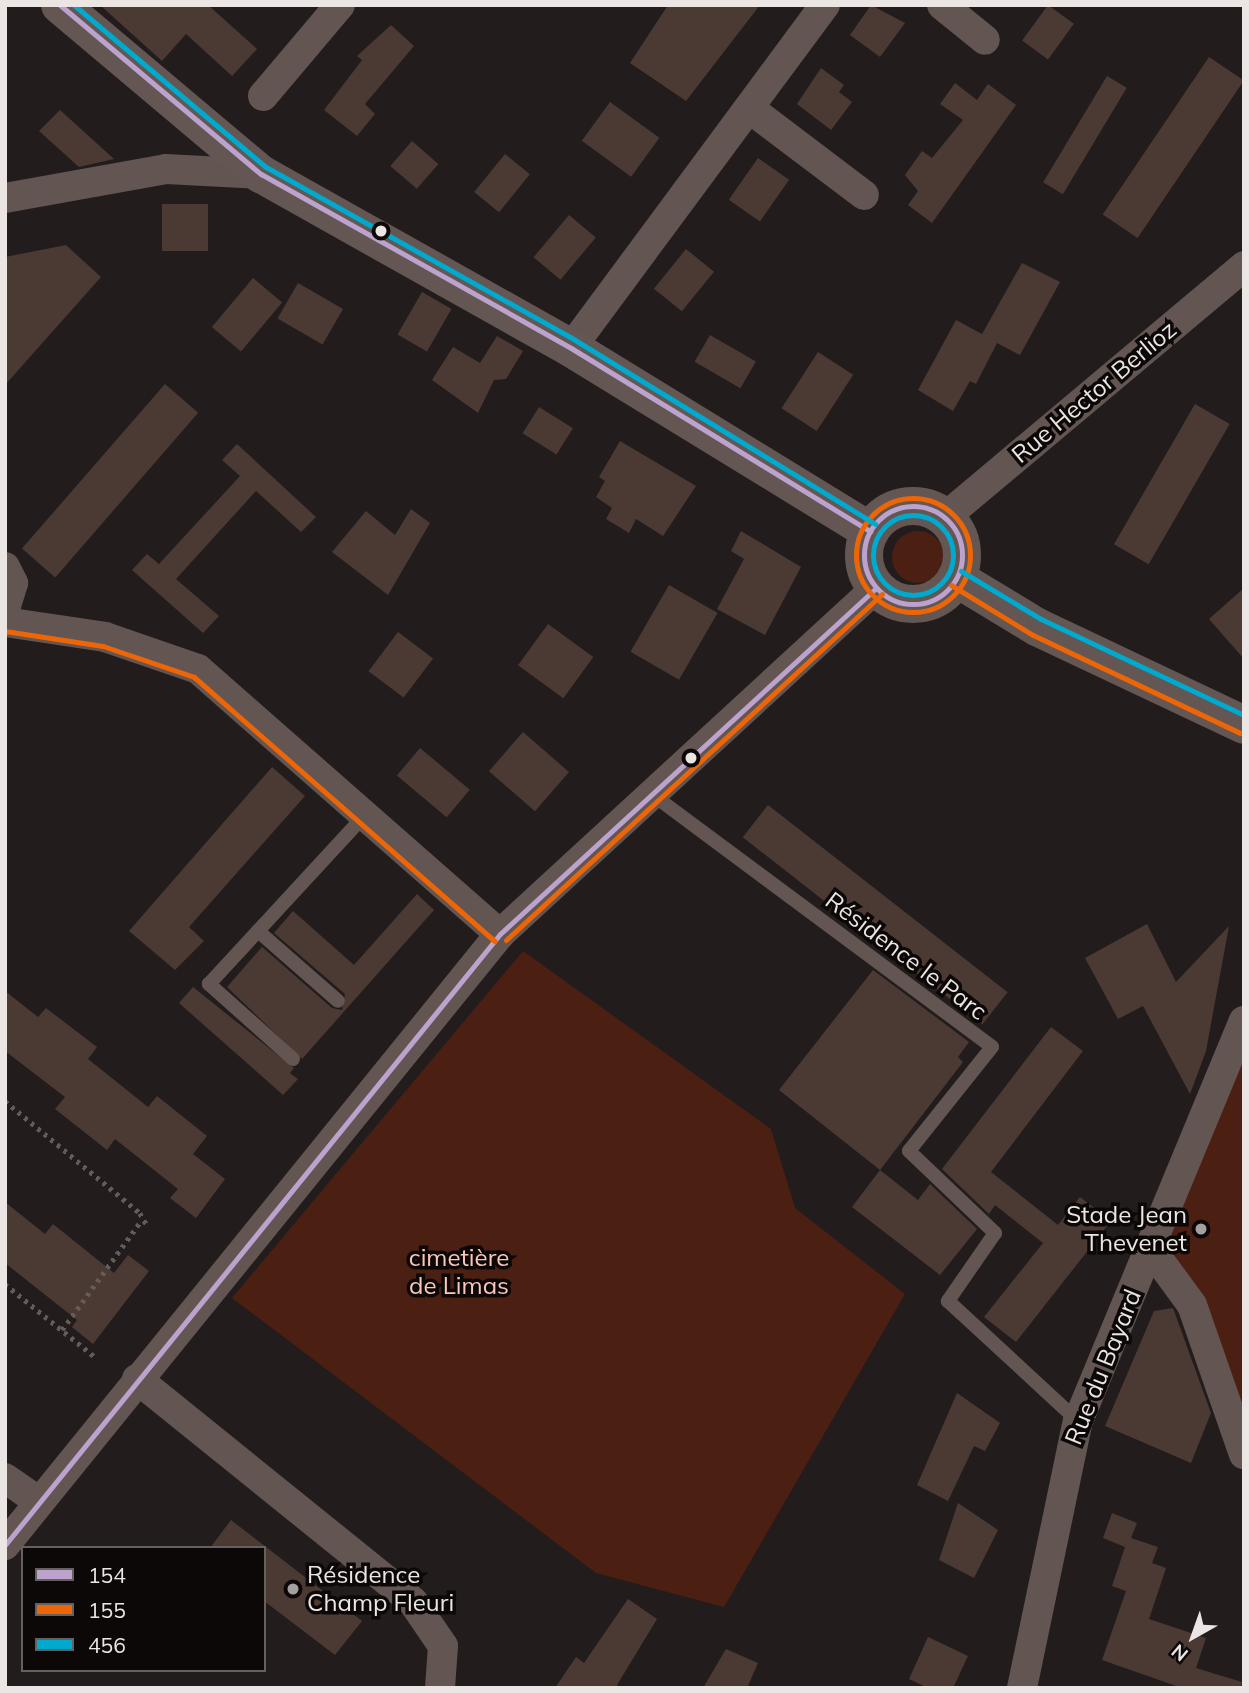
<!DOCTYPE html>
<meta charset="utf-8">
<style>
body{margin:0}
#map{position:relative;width:1249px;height:1693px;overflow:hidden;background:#221d1c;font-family:Mulish,sans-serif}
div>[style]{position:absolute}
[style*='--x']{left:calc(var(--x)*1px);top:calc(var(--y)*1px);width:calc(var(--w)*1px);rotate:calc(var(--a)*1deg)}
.green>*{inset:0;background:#4c1f13}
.round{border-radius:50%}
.building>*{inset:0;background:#4b3934;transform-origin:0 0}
.path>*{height:4.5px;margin-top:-2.25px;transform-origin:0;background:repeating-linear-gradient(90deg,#645c5a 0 3.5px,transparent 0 8.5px)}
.lane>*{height:14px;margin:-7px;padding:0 7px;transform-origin:7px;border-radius:7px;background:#625552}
.street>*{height:30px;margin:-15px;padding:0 15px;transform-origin:15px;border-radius:15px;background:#625552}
.primary>*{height:38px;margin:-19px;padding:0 19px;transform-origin:19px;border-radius:19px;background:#635653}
.primary>.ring{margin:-19px;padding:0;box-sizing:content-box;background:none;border:38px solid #635653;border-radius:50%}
.bus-1>*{height:5px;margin:-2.5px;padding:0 2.5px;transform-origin:2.5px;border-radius:2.5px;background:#bca3ce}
.bus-1>.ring{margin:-2.5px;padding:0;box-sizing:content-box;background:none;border:5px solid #bca3ce;border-radius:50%}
.bus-2>*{height:5px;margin:-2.5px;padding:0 2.5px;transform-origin:2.5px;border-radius:2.5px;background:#ec6608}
.bus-2>.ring{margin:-2.5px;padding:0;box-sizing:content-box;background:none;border:5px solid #ec6608;border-radius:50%}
.bus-3>*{height:5px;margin:-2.5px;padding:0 2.5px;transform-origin:2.5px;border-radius:2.5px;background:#00a9ce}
.bus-3>.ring{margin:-2.5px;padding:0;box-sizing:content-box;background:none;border:5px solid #00a9ce;border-radius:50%}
.dots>*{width:19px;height:19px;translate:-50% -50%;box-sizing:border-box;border:4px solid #0b0807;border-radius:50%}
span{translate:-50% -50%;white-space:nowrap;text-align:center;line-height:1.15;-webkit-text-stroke:7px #0b0807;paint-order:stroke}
.street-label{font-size:24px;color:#ebe6e4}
.poi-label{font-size:24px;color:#ebe6e4}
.right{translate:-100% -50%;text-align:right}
.left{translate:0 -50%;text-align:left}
.park-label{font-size:24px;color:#fac6b9}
.frame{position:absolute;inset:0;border:7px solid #ebe6e4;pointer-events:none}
.legend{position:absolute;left:21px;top:1546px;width:245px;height:126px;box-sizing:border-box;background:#0b0807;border:2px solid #65615f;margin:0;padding:9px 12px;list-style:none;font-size:21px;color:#ebe6e4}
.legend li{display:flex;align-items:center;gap:14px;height:35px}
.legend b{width:35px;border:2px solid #65615f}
.north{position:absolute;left:1158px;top:1602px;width:70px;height:70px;-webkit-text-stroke:5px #0b0807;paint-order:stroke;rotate:220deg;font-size:19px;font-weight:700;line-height:28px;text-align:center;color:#ebe6e4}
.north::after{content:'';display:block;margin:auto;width:24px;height:32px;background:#ebe6e4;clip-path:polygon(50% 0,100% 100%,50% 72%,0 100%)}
</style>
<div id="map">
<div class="green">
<i class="round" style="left:892px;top:531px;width:52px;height:52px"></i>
<i style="clip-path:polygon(523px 951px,771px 1129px,795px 1208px,905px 1294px,724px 1607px,596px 1573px,232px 1298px)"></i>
<i style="clip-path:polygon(1244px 1021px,1244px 1454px,1151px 1249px)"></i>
</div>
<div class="building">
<i style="clip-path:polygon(100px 5px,208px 5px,257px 49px,232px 76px,186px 34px,162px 61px)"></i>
<i style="clip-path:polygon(668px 5px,760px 5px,686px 101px,630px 63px)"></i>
<i style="clip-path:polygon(871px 5px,905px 23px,880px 57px,850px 35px)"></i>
<i style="left:1048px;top:5px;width:32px;height:44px;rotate:36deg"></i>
<i style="clip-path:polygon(391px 25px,414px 46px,365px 104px,375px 114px,357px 136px,324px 110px,362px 60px,357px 56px)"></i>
<i style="left:1209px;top:57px;width:42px;height:190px;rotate:34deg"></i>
<i style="clip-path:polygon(821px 68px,844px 85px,839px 92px,852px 102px,831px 130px,797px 104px)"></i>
<i style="left:1107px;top:76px;width:23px;height:124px;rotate:31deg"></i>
<i style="clip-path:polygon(955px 83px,977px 100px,988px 84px,1016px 105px,932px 223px,908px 205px,918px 191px,905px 175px,922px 151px,932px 158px,963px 120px,940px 104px)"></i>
<i style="left:610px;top:102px;width:61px;height:48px;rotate:36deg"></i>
<i style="clip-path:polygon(60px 110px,114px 159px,79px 167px,39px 131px)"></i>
<i style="left:412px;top:141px;width:35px;height:33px;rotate:41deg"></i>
<i style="left:505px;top:154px;width:32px;height:49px;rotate:39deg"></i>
<i style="left:758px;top:158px;width:38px;height:51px;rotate:35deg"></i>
<i style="left:162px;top:204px;width:46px;height:47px"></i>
<i style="left:569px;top:215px;width:35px;height:55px;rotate:40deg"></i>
<i style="clip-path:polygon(66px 245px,101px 277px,5px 385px,5px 257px)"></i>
<i style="left:686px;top:249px;width:36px;height:51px;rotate:39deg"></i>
<i style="clip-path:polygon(1022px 263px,1060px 282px,1020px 355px,997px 343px,976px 384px,970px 381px,953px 411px,918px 390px,956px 320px,982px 334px)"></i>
<i style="left:253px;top:278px;width:38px;height:64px;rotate:40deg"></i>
<i style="left:298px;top:283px;width:52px;height:41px;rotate:30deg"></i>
<i style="left:422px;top:292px;width:34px;height:49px;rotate:30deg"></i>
<i style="left:710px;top:335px;width:53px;height:31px;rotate:30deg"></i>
<i style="clip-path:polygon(497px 336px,523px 351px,506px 379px,494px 380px,478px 413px,432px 380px,453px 347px,480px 363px)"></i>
<i style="left:818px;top:352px;width:42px;height:67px;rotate:33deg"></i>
<i style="left:165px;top:384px;width:44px;height:218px;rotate:41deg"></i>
<i style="left:1195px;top:404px;width:40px;height:162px;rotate:30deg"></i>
<i style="left:539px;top:407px;width:40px;height:31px;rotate:32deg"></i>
<i style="clip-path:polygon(620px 441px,696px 486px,663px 536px,636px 519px,629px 533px,606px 519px,612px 508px,596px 497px,605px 481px,599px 477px)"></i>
<i style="clip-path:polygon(237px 444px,316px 517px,301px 532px,256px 491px,176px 579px,219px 616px,203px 633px,132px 570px,147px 554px,159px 564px,240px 476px,222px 460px)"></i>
<i style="clip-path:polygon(411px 509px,430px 523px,388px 595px,332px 552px,366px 511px,395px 535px)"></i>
<i style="clip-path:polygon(741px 531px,801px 567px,765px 635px,717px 609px,744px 559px,731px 551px)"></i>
<i style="left:669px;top:585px;width:56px;height:77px;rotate:30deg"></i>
<i style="clip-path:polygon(1244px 588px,1244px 659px,1209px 619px)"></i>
<i style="left:548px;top:624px;width:56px;height:51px;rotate:36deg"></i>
<i style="left:398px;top:632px;width:44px;height:49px;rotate:37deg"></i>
<i style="left:523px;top:732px;width:61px;height:52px;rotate:41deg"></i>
<i style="left:420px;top:748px;width:65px;height:36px;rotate:40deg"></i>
<i style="clip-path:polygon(272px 767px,305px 796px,189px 927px,204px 941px,175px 970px,129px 931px)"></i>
<i style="left:768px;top:805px;width:304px;height:41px;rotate:38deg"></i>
<i style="clip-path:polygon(417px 894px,434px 910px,302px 1059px,227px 987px,262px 947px,332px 1008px,342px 1010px,345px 994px,274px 933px,293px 911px,354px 965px)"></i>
<i style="clip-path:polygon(1147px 924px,1176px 982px,1229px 926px,1206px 1051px,1190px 1094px,1143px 1006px,1118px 1019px,1085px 958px)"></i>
<i style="clip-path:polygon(873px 970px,969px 1042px,958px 1057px,963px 1062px,880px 1170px,918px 1200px,930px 1184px,977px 1229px,940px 1275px,852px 1207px,880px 1170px,779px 1090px)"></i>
<i style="clip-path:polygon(193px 987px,294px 1068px,290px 1073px,298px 1079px,283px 1095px,179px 1003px)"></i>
<i style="clip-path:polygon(5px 991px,38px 1017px,46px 1008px,97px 1047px,88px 1059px,148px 1107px,157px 1096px,207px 1136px,193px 1154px,225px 1179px,196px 1218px,170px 1198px,178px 1189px,115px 1139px,107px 1150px,55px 1109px,65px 1097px,5px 1051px)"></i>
<i style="clip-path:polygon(1051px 1027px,1083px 1051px,991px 1172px,1058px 1225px,1080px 1197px,1111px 1221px,1016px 1342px,984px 1317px,1043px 1243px,995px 1205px,989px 1214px,942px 1169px)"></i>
<i style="clip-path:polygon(5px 1202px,45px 1234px,53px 1224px,114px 1273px,128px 1255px,149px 1271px,93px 1344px,72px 1327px,77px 1320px,5px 1263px)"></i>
<i style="clip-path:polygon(1173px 1308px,1211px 1413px,1191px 1463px,1105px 1426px,1154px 1311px)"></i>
<i style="clip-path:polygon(957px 1393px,1000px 1423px,985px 1451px,974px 1446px,948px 1501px,917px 1485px)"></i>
<i style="clip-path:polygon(958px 1503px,998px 1530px,974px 1578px,939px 1560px)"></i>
<i style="clip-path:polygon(1112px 1513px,1137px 1523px,1131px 1538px,1158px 1547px,1152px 1563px,1166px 1568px,1149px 1619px,1206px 1638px,1196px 1668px,1242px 1682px,1241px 1688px,1182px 1688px,1102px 1660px,1126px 1591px,1112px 1586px,1125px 1547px,1103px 1538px)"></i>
<i style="clip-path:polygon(231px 1520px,362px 1621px,335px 1655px,264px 1601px,264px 1548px,210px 1548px)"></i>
<i style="clip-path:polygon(628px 1599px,657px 1619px,617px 1685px,621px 1688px,555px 1688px,576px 1657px,584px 1663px)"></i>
<i style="clip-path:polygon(928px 1637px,968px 1656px,953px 1688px,928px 1688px,909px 1679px)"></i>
<i style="clip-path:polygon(726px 1649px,758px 1663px,747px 1688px,703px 1688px)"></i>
</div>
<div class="path">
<i style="--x:5;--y:1101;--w:175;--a:39.7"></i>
<i style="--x:140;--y:1213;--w:16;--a:60"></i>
<i style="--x:5;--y:1284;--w:116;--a:39"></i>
<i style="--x:62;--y:1330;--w:135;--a:-54.1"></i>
</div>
<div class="lane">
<i style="--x:653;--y:795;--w:422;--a:36.6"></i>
<i style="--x:992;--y:1047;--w:133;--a:128.6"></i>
<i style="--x:909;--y:1151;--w:119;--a:43.6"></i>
<i style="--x:995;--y:1233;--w:83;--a:124.7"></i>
<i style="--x:948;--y:1301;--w:177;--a:42.7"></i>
<i style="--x:258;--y:931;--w:106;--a:41.2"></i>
<i style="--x:293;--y:1059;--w:113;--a:-138.2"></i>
<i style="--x:209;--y:984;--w:230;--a:-47.3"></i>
</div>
<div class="street">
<i style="--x:942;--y:5;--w:55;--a:39.1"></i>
<i style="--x:263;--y:96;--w:119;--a:-49.8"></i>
<i style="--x:749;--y:108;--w:144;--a:37.1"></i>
<i style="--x:5;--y:198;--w:164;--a:-10.2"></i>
<i style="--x:166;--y:169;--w:95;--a:3"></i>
<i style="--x:571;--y:348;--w:427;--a:-53.5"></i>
<i style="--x:944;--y:518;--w:392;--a:-40"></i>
<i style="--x:5;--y:567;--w:18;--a:63"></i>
<i style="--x:13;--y:583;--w:27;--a:107"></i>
<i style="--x:5;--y:622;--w:101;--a:8.5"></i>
<i style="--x:105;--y:637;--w:98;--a:19"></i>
<i style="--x:198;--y:669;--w:402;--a:41.3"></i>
<i style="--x:1151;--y:1249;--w:69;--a:53.8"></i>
<i style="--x:1192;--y:1305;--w:158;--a:70.8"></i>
<i style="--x:137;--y:1379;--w:355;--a:38.9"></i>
<i style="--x:413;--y:1602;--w:53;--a:55.7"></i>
<i style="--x:443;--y:1646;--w:42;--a:94.1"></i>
<i style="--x:5;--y:1478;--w:40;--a:34.9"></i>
<i style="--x:5;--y:1545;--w:786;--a:-50.99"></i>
<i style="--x:500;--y:934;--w:511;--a:-42.62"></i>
<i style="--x:1022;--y:1688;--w:273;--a:-78.2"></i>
<i style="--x:1078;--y:1421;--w:433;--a:-67.5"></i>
</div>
<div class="primary">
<i style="--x:60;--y:5;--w:263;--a:40.1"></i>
<i style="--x:261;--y:174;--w:355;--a:29.3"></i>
<i style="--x:571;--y:348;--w:351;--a:31.5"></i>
<i class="ring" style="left:864px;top:506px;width:60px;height:60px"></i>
<i style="--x:956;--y:578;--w:95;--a:31.2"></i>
<i style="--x:1037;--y:627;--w:229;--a:25.3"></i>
</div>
<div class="bus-1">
<i style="--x:60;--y:5;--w:263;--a:40.1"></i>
<i style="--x:261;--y:174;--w:355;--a:29.3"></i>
<i style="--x:571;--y:348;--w:351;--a:31.5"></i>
<i class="ring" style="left:864px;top:506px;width:93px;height:93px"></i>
<i style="--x:5;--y:1545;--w:786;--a:-50.99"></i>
<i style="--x:500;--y:934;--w:511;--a:-42.62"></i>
</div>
<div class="bus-2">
<i class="ring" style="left:856px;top:498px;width:109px;height:109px"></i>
<i style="--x:951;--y:585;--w:96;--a:31.4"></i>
<i style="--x:1033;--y:635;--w:229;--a:25.3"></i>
<i style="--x:5;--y:631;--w:99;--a:8.7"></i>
<i style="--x:103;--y:646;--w:96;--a:18.8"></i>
<i style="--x:194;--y:677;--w:400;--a:41.3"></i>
<i style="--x:506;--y:940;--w:511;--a:-42.62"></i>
</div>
<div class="bus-3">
<i style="--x:74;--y:5;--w:251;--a:40.2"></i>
<i style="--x:266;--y:167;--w:354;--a:29.2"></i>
<i style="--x:575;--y:340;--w:352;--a:31.5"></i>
<i class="ring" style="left:873px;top:515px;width:75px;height:75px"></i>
<i style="--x:961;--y:571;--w:93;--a:31"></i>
<i style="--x:1041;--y:619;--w:225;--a:25.3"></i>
</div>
<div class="dots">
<i style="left:381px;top:231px;background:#ebe6e4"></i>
<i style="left:691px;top:758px;background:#ebe6e4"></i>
<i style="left:1201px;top:1229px;background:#a5a09e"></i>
<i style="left:293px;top:1589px;background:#a5a09e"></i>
</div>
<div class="street-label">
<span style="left:1094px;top:392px;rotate:-40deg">Rue Hector Berlioz</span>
<span style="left:906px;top:956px;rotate:37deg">Résidence le Parc</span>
<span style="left:1103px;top:1367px;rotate:-68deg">Rue du Bayard</span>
</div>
<div class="poi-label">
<span class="right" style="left:1187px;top:1229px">Stade Jean<br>Thevenet</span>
<span class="left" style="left:307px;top:1589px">Résidence<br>Champ Fleuri</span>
</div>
<div class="park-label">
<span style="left:459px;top:1272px">cimetière<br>de Limas</span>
</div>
<div class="frame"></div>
<ul class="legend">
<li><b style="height:9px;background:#bca3ce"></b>154</li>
<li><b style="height:9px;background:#ec6608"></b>155</li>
<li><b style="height:9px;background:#00a9ce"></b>456</li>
</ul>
<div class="north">N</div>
</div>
